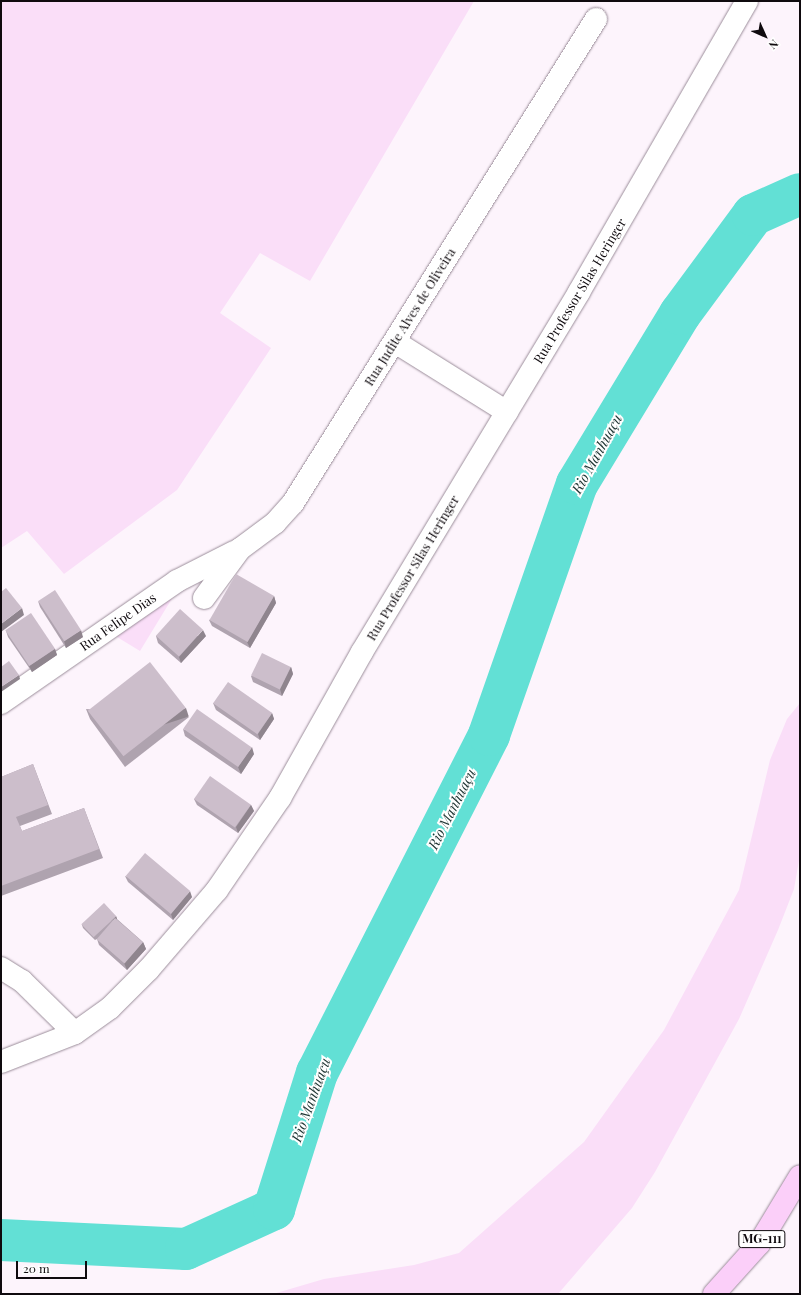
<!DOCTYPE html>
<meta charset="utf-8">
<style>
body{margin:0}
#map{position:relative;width:801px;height:1295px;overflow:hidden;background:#fdf4fc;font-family:"Playfair Display",serif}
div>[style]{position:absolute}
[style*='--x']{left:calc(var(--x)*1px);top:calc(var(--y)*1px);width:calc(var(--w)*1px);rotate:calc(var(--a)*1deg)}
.green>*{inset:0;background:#fadef8}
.river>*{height:42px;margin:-21px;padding:0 21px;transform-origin:21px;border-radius:21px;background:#62e0d5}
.roads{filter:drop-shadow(0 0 1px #9b8d9a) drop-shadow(0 0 1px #9b8d9a)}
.minor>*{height:22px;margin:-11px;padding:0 11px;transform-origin:11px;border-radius:11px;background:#fff}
.major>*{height:22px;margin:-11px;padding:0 11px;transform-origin:11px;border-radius:11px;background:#fbcff9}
.wall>*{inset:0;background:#afa3af}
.shaded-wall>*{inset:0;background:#8f858e;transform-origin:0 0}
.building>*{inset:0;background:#ccbecb;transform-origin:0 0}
span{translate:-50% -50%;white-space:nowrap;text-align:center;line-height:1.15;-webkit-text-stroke:4px #fff;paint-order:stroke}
.shield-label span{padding:1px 3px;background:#fff;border:1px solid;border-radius:3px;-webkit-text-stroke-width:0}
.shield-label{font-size:12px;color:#0f0a0e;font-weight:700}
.street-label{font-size:13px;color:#0f0a0e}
.water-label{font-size:14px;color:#213735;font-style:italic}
.frame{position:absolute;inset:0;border:2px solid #0f0a0e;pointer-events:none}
.north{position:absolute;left:745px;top:16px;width:40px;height:40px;-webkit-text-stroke:3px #fff;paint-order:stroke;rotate:135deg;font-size:11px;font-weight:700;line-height:16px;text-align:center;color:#0f0a0e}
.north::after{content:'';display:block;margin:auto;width:14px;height:18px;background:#0f0a0e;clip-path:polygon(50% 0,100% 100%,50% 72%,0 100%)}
.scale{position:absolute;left:16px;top:1261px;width:71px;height:18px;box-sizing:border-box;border:2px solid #0f0a0e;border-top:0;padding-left:5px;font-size:12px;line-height:14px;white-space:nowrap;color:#0f0a0e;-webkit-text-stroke:3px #fff;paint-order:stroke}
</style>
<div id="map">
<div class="green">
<i style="clip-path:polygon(1px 1px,474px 1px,310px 281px,260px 253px,220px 313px,271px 348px,177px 490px,64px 574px,27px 531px,1px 548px)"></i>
<i style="clip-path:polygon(208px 568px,179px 587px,140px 651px,99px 626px,172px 571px)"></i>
<i style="clip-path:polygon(800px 703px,800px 855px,794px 889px,778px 930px,739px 1019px,655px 1172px,632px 1208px,558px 1294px,273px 1294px,324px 1279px,414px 1265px,459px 1253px,584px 1142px,664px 1030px,739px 890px,770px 760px,787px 719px)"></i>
</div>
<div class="river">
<i style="--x:1;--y:1240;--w:185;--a:2.8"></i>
<i style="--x:186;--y:1249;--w:97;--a:-24.4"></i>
<i style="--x:274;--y:1209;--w:143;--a:-72.5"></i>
<i style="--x:317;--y:1073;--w:379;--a:-63"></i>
<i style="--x:489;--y:735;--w:266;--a:-70.7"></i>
<i style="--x:577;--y:484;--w:199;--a:-58.8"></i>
<i style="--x:680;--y:314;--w:123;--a:-53.6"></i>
<i style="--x:753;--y:215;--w:51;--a:-24.1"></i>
</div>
<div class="roads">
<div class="minor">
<i style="--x:395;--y:342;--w:132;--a:32"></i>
<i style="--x:204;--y:598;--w:61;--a:-53.7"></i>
<i style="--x:240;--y:549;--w:44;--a:-36.6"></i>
<i style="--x:275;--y:523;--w:27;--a:-48"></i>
<i style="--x:293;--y:503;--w:571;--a:-57.95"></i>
<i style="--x:1;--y:703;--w:214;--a:-34.7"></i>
<i style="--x:177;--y:581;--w:64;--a:-27"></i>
<i style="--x:1;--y:968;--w:25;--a:32"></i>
<i style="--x:22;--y:981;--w:74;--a:44.5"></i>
<i style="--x:1;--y:1062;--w:79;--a:-21.4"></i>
<i style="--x:75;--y:1033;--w:43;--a:-35.5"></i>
<i style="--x:110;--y:1008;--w:55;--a:-45"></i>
<i style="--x:149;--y:969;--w:104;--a:-49.3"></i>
<i style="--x:217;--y:890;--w:112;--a:-55.6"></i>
<i style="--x:280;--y:798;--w:167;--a:-60.7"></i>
<i style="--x:362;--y:652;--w:420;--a:-58.9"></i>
<i style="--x:579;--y:292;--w:336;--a:-60"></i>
</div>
<div class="major">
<i style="--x:714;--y:1294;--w:67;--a:-48"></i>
<i style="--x:759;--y:1244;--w:79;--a:-58.9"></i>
</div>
</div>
<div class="wall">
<i style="clip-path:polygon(274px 596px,276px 603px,250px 648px,212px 626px,209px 620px)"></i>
<i style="clip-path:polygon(38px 601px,83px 637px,66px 648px,40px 607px)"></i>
<i style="clip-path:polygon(6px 631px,55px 649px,57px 655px,32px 672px,8px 637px)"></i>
<i style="clip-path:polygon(156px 636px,206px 636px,181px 663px,158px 643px)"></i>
<i style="clip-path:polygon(291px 667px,293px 674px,282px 696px,253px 682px,251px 676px)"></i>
<i style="clip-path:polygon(213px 703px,272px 713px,274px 719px,260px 740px,216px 710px)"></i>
<i style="clip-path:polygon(86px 709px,189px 717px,125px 767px,90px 719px)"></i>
<i style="clip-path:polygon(183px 729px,254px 754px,241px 774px,185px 736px)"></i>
<i style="clip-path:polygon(33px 764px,52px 814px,20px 826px,22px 831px,84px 808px,103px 858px,1px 896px,1px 777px)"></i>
<i style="clip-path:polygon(194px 799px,251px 805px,254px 811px,238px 833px,197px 805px)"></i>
<i style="clip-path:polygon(125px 876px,192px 897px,173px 920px,128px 882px)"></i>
<i style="clip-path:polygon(116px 916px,117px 919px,143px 942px,146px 949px,127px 970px,99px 945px,97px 939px,95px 940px,83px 928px,82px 925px)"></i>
</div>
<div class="shaded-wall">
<i style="clip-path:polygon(274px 596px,276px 603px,250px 648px,247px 642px)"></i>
<i style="clip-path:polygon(22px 608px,24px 615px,1px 632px,1px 624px)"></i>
<i style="clip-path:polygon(81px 630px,83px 637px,66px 648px,64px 641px)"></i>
<i style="clip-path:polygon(203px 630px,206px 636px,181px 663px,179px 657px)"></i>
<i style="clip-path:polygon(55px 649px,57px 655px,32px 672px,29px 666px)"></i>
<i style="clip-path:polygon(291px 667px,293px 674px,282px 696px,280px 689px)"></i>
<i style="clip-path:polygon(19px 675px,20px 679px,1px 692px,1px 687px)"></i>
<i style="left:186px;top:708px;width:9px;height:81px;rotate:72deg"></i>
<i style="clip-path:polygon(272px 713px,274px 719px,260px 740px,258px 734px)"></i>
<i style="clip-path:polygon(252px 747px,254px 754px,241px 774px,238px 767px)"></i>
<i style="clip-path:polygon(251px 805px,254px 811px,238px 833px,236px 827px)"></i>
<i style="clip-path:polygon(190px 891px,192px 897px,173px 920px,171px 914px)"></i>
<i style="left:116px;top:916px;width:3px;height:30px;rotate:72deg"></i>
<i style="clip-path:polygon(143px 942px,146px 949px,127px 970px,124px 963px)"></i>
</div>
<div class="building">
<i style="left:236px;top:574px;width:44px;height:53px;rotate:30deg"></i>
<i style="clip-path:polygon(6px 588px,22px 608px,1px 624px,1px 592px)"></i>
<i style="left:55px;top:590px;width:48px;height:20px;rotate:57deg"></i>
<i style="left:180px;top:609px;width:31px;height:36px;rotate:42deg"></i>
<i style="left:31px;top:613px;width:43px;height:31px;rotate:56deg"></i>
<i style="left:262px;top:653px;width:32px;height:25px;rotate:26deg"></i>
<i style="clip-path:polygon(9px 661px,19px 675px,1px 687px,1px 667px)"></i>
<i style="left:150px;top:662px;width:58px;height:79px;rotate:52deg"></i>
<i style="left:228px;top:682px;width:54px;height:26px;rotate:35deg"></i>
<i style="left:197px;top:709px;width:67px;height:24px;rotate:35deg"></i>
<i style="clip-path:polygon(33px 764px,48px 805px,16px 817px,22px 831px,84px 808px,99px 849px,1px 886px,1px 777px)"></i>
<i style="left:210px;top:776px;width:50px;height:28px;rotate:35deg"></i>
<i style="left:145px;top:853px;width:59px;height:30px;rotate:40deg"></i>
<i style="left:104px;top:903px;width:18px;height:31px;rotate:47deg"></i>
<i style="left:115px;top:918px;width:37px;height:28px;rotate:41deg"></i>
</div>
<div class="shield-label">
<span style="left:762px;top:1239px">MG-111</span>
</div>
<div class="street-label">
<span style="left:580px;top:291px;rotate:-59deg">Rua Professor Silas Heringer</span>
<span style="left:410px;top:317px;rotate:-58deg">Rua Judite Alves de Oliveira</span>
<span style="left:413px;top:568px;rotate:-59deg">Rua Professor Silas Heringer</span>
<span style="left:118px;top:622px;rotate:-35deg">Rua Felipe Dias</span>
</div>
<div class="water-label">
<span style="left:597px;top:454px;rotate:-61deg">Rio Manhuaçu</span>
<span style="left:452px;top:809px;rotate:-63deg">Rio Manhuaçu</span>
<span style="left:311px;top:1100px;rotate:-70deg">Rio Manhuaçu</span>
</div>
<div class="frame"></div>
<div class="north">N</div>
<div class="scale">20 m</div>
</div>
